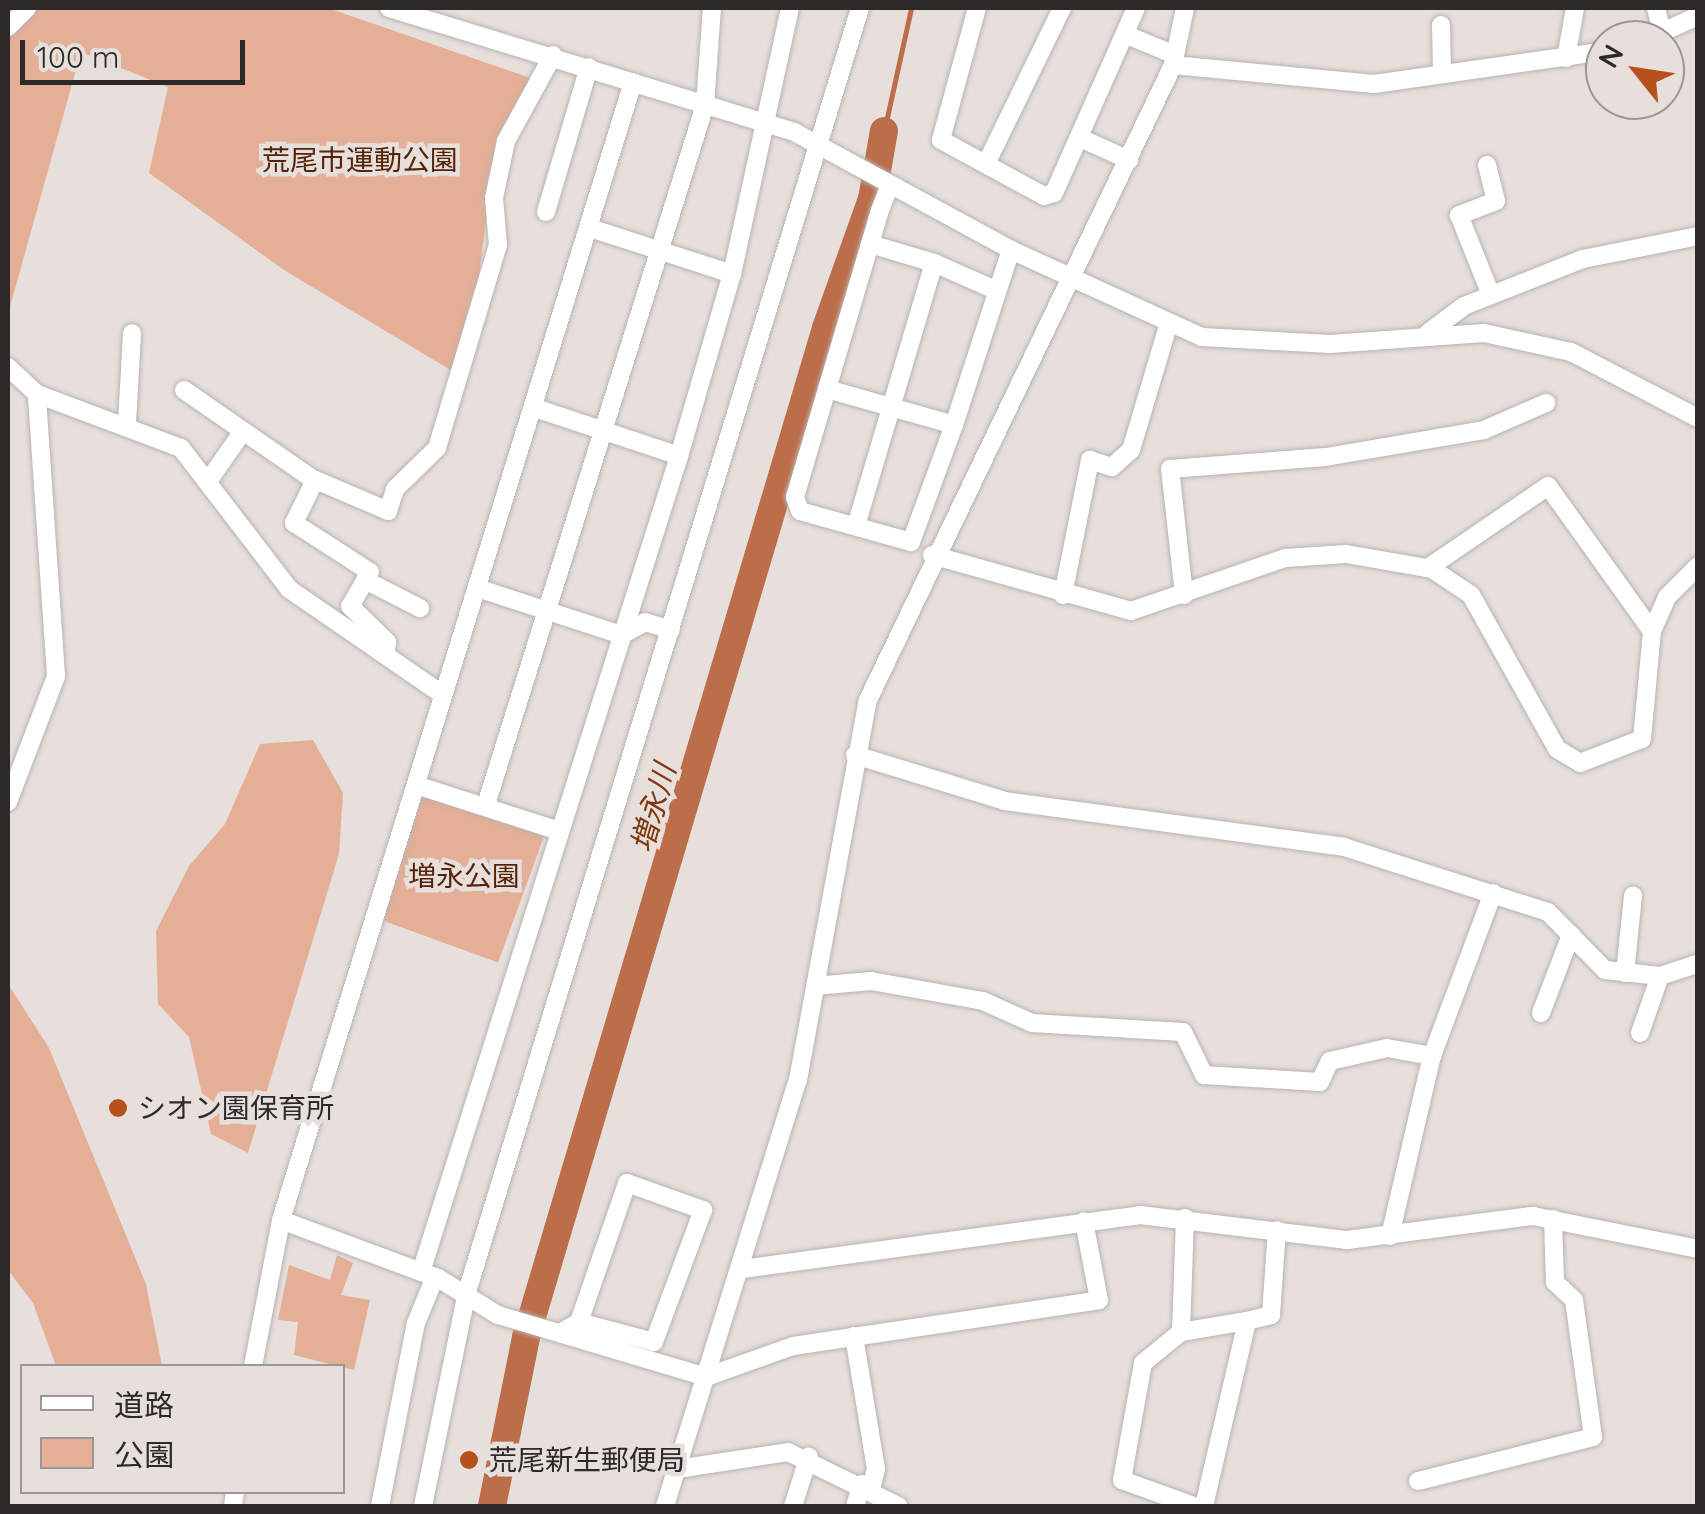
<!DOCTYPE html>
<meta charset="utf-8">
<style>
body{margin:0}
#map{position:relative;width:1705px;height:1514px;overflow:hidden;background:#e6dfdc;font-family:Quicksand,"Noto Sans JP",sans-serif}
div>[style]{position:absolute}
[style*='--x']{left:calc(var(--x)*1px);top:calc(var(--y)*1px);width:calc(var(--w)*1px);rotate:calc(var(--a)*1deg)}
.green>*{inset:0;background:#e5ae96;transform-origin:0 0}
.stream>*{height:5px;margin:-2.5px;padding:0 2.5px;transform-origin:2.5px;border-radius:2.5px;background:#bc6d4a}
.river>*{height:28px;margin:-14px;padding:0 14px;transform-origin:14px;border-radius:14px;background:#bc6d4a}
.roads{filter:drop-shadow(0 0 2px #b9b3b0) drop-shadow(0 0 2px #b9b3b0)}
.minor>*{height:18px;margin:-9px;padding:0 9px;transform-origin:9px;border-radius:9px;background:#fff}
.dots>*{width:28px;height:28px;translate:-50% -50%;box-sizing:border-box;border:5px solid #e6dfdc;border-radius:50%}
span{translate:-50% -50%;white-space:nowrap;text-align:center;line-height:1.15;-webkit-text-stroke:9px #e6dfdc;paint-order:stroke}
.park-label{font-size:28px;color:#572308}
.poi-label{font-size:28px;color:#2c2928}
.left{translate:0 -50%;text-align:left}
.water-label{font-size:30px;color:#80360e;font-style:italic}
.frame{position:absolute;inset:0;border:10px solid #2c2928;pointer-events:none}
.legend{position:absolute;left:20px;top:1364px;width:325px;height:130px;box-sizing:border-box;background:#e6dfdc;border:2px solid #9c9694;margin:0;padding:12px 18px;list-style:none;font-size:30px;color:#2c2928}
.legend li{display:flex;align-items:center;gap:20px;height:50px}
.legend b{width:50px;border:2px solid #9c9694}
.north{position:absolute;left:1585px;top:20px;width:100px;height:100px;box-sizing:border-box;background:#e6dfdc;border:2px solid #9c9694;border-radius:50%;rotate:300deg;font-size:28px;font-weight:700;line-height:40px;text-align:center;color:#2c2928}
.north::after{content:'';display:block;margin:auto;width:35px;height:45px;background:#b6511e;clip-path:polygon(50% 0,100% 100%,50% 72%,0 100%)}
.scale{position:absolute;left:20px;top:40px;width:225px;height:45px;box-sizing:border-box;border:5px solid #2c2928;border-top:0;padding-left:12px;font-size:30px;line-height:35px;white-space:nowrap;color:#2c2928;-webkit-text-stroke:8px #e6dfdc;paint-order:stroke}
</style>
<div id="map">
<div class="green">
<i style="clip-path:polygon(8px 8px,328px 8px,533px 79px,497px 137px,477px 290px,454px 372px,284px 270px,149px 173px,168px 87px,81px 52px,8px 314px)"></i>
<i style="clip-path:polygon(313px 740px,343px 793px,339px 854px,248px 1153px,211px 1134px,189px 1037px,158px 1004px,156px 931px,189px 866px,225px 824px,260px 744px)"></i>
<i style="left:425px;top:789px;width:128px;height:138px;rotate:20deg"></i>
<i style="clip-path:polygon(8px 984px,49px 1048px,146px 1284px,162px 1366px,56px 1366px,33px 1303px,8px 1270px)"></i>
<i style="clip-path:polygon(337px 1255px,353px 1263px,341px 1295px,370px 1300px,354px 1370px,294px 1355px,298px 1322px,278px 1320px,289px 1265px,330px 1280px)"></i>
</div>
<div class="stream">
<i style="--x:884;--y:131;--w:126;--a:-77.6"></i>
</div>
<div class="river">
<i style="--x:492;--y:1506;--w:172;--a:-78.6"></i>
<i style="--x:526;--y:1337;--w:1053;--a:-73.44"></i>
<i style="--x:826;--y:328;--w:137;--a:-70.4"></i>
<i style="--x:872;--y:199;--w:69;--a:-80"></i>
</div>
<div class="roads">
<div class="minor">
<i style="--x:389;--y:8;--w:424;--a:17"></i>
<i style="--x:794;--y:132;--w:247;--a:28.5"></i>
<i style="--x:1011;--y:250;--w:210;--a:24.5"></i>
<i style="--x:1202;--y:337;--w:128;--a:3.1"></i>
<i style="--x:1330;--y:344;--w:154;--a:-4.1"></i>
<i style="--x:1484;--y:333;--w:89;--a:12.3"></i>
<i style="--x:1571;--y:352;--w:143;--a:27.5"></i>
<i style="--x:977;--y:8;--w:137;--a:105.3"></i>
<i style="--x:941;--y:140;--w:117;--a:28.5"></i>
<i style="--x:1044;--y:196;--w:10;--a:-17"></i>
<i style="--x:1054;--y:193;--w:202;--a:-66.1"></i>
<i style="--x:1656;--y:8;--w:25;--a:76"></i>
<i style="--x:1441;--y:25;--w:49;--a:88.8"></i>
<i style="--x:8;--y:27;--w:27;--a:-45"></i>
<i style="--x:1129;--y:36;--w:50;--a:22.4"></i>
<i style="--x:1645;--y:40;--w:58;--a:-24.4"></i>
<i style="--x:1566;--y:58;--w:51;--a:-79.8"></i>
<i style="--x:1173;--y:65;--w:202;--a:5.4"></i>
<i style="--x:1374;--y:84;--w:233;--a:-8.1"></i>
<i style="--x:1080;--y:138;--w:54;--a:24.2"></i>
<i style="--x:986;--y:164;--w:174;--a:-64"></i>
<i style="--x:1487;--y:165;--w:37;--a:76"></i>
<i style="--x:1496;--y:201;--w:40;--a:159"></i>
<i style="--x:1459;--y:215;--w:86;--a:68.2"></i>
<i style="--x:546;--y:212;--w:151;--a:-73.5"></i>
<i style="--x:590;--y:228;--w:149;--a:17.9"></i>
<i style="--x:934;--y:263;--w:64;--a:23.8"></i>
<i style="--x:1428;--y:333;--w:45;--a:-36.9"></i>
<i style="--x:1464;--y:306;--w:128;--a:-21.6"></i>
<i style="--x:1583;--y:259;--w:117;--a:-11.3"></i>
<i style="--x:8;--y:367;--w:40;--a:43"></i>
<i style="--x:37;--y:394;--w:154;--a:20.6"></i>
<i style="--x:181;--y:448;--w:178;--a:52.5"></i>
<i style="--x:289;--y:589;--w:187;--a:34.5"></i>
<i style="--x:827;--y:389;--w:132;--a:15.8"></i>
<i style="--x:954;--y:425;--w:125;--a:110.2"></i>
<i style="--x:911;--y:542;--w:115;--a:-164.4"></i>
<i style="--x:800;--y:511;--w:15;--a:-110"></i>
<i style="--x:795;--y:497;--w:296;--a:-73.5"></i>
<i style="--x:879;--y:213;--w:30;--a:-69"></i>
<i style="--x:184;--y:390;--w:155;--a:34.7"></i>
<i style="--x:311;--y:478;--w:84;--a:23.2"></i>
<i style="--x:388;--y:511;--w:23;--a:-72"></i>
<i style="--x:395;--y:489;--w:59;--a:-44.3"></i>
<i style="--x:437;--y:448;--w:212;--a:-73.3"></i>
<i style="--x:498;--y:245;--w:47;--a:-94.9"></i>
<i style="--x:494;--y:198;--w:58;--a:-78.1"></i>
<i style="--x:506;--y:141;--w:98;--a:-61.3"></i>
<i style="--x:535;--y:408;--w:152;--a:18.4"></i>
<i style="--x:127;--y:423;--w:90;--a:-86.8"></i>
<i style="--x:954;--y:425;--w:184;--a:-72"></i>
<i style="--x:211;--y:477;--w:56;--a:-55.2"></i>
<i style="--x:315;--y:480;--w:48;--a:116"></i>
<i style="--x:294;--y:523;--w:90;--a:32.8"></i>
<i style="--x:370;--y:572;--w:39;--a:120"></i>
<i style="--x:350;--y:606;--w:52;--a:44.2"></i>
<i style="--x:387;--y:642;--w:13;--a:99"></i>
<i style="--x:856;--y:526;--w:274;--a:-73.5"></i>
<i style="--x:934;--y:263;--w:67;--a:-163.5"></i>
<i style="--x:932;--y:555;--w:207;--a:15.7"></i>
<i style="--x:1131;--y:611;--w:163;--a:-19"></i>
<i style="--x:1285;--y:558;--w:61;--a:-3.8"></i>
<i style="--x:1346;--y:554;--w:87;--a:9.9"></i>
<i style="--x:1432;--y:569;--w:47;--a:33.7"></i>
<i style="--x:1471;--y:595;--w:176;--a:60.8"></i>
<i style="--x:1557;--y:749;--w:27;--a:31"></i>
<i style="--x:1580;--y:763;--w:66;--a:-21.2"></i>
<i style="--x:1642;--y:739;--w:108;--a:-84.7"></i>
<i style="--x:1652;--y:631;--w:37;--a:-66"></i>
<i style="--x:1667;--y:597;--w:44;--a:-45"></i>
<i style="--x:1428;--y:568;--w:145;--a:-34.3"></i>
<i style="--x:1548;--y:486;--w:178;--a:54.4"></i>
<i style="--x:365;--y:580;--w:62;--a:27"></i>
<i style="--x:477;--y:588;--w:152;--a:18"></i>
<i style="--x:622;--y:635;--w:26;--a:-29"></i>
<i style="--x:645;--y:622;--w:27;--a:17"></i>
<i style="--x:1063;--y:595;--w:138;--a:-78.7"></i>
<i style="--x:1090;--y:460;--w:23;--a:18"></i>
<i style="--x:1112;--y:467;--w:25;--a:-42"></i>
<i style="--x:1131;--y:450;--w:129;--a:-73.4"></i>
<i style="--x:1184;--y:595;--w:127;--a:-96.3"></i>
<i style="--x:1170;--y:469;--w:156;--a:-4.4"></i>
<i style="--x:1326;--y:457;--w:160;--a:-9.7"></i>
<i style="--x:1484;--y:430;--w:68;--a:-23.5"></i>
<i style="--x:855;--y:755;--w:157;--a:17"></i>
<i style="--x:1005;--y:801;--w:342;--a:7.7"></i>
<i style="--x:1344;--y:847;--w:214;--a:17.7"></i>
<i style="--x:1548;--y:912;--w:81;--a:45.5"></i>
<i style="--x:1605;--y:970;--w:55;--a:6.2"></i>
<i style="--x:1660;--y:976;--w:40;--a:-18"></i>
<i style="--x:416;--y:785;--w:150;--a:17.8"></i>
<i style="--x:8;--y:802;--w:135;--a:-69.1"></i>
<i style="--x:56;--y:676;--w:283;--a:-93.9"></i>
<i style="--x:486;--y:805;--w:733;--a:-72.63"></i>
<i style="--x:705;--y:105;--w:97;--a:-85.9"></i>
<i style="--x:1625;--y:973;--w:78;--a:-84.1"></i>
<i style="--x:815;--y:986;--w:56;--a:-5.1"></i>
<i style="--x:871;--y:981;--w:114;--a:10.1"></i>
<i style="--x:983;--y:1001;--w:54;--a:24.2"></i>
<i style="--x:1032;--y:1023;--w:151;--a:3.4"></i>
<i style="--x:1183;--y:1032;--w:48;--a:64"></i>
<i style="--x:1204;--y:1075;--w:116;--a:3.5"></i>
<i style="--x:1320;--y:1082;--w:23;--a:-65"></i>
<i style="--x:1330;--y:1061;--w:58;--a:-12.8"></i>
<i style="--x:1387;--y:1048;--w:46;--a:10.1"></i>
<i style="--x:1541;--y:1013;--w:84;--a:-69"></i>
<i style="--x:1640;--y:1033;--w:60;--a:-70.7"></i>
<i style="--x:1185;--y:1218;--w:114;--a:92"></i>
<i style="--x:1181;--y:1332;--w:49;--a:140.8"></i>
<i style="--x:1143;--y:1363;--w:119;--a:100.2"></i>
<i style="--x:1122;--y:1480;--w:77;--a:19.9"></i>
<i style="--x:281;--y:1220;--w:167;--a:20.3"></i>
<i style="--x:438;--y:1278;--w:70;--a:31.7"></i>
<i style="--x:498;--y:1315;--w:217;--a:16.6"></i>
<i style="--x:706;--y:1377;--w:92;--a:-19.6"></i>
<i style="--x:793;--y:1346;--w:309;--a:-8.5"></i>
<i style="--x:1099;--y:1300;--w:80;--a:-100.8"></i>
<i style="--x:1390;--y:1236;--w:185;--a:-76.9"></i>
<i style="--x:1432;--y:1056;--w:174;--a:-69.5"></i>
<i style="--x:742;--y:1269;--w:402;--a:-7.7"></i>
<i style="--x:1140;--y:1215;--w:209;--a:6.9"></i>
<i style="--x:1347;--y:1240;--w:188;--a:-7.4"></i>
<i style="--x:1533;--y:1216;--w:168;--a:11.3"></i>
<i style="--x:421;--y:1272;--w:856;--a:-72.45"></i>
<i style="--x:679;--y:456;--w:190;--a:-73.8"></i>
<i style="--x:732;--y:274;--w:272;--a:-77.7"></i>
<i style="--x:1181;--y:1332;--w:67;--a:-9.5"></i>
<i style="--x:560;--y:1333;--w:22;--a:-30"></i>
<i style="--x:579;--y:1322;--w:147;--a:-70.9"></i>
<i style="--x:627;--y:1183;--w:81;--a:19.6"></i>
<i style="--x:703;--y:1210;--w:141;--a:110.4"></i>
<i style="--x:654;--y:1342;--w:78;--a:-165.1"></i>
<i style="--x:854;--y:1336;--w:135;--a:80.6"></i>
<i style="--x:876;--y:1469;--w:21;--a:104"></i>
<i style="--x:253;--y:1366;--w:149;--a:-79.1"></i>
<i style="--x:281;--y:1220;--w:1191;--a:-72.81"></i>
<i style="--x:677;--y:1469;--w:112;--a:-8.7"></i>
<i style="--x:788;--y:1452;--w:123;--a:26.1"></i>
<i style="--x:1418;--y:1481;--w:180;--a:-14.1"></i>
<i style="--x:1593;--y:1437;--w:138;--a:-97.9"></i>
<i style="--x:1574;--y:1300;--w:26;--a:-137"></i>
<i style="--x:1555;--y:1282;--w:63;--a:-91.8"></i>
<i style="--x:233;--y:1506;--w:14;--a:-82"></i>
<i style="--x:380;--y:1506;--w:187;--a:-78.9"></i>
<i style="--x:416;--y:1323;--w:50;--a:-67.6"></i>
<i style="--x:423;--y:1506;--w:218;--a:-78.4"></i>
<i style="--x:467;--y:1292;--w:1343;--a:-72.98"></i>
<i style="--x:665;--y:1506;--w:446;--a:-72.7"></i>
<i style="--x:798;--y:1080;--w:386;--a:-79.6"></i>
<i style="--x:868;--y:700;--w:704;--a:-64.34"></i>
<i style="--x:1173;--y:65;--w:58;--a:-78.1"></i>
<i style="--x:793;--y:1506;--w:52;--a:-72.3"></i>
<i style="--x:855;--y:1506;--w:23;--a:-72"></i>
<i style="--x:1204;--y:1506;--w:190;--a:-76.9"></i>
<i style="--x:1247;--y:1321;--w:25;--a:-14"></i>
<i style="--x:1271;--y:1315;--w:85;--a:-86"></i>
</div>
</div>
<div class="dots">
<i style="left:118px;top:1108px;background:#b6511e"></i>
<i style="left:469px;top:1460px;background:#b6511e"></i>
</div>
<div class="park-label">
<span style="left:360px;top:160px">荒尾市運動公園</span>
<span style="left:464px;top:876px">増永公園</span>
</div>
<div class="poi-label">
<span class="left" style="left:138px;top:1108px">シオン園保育所</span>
<span class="left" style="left:489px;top:1460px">荒尾新生郵便局</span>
</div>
<div class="water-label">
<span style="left:653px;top:808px;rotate:-74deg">増永川</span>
</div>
<div class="frame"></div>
<ul class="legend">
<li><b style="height:12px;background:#fff"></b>道路</li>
<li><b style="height:28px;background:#e5ae96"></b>公園</li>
</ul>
<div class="north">N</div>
<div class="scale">100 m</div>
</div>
